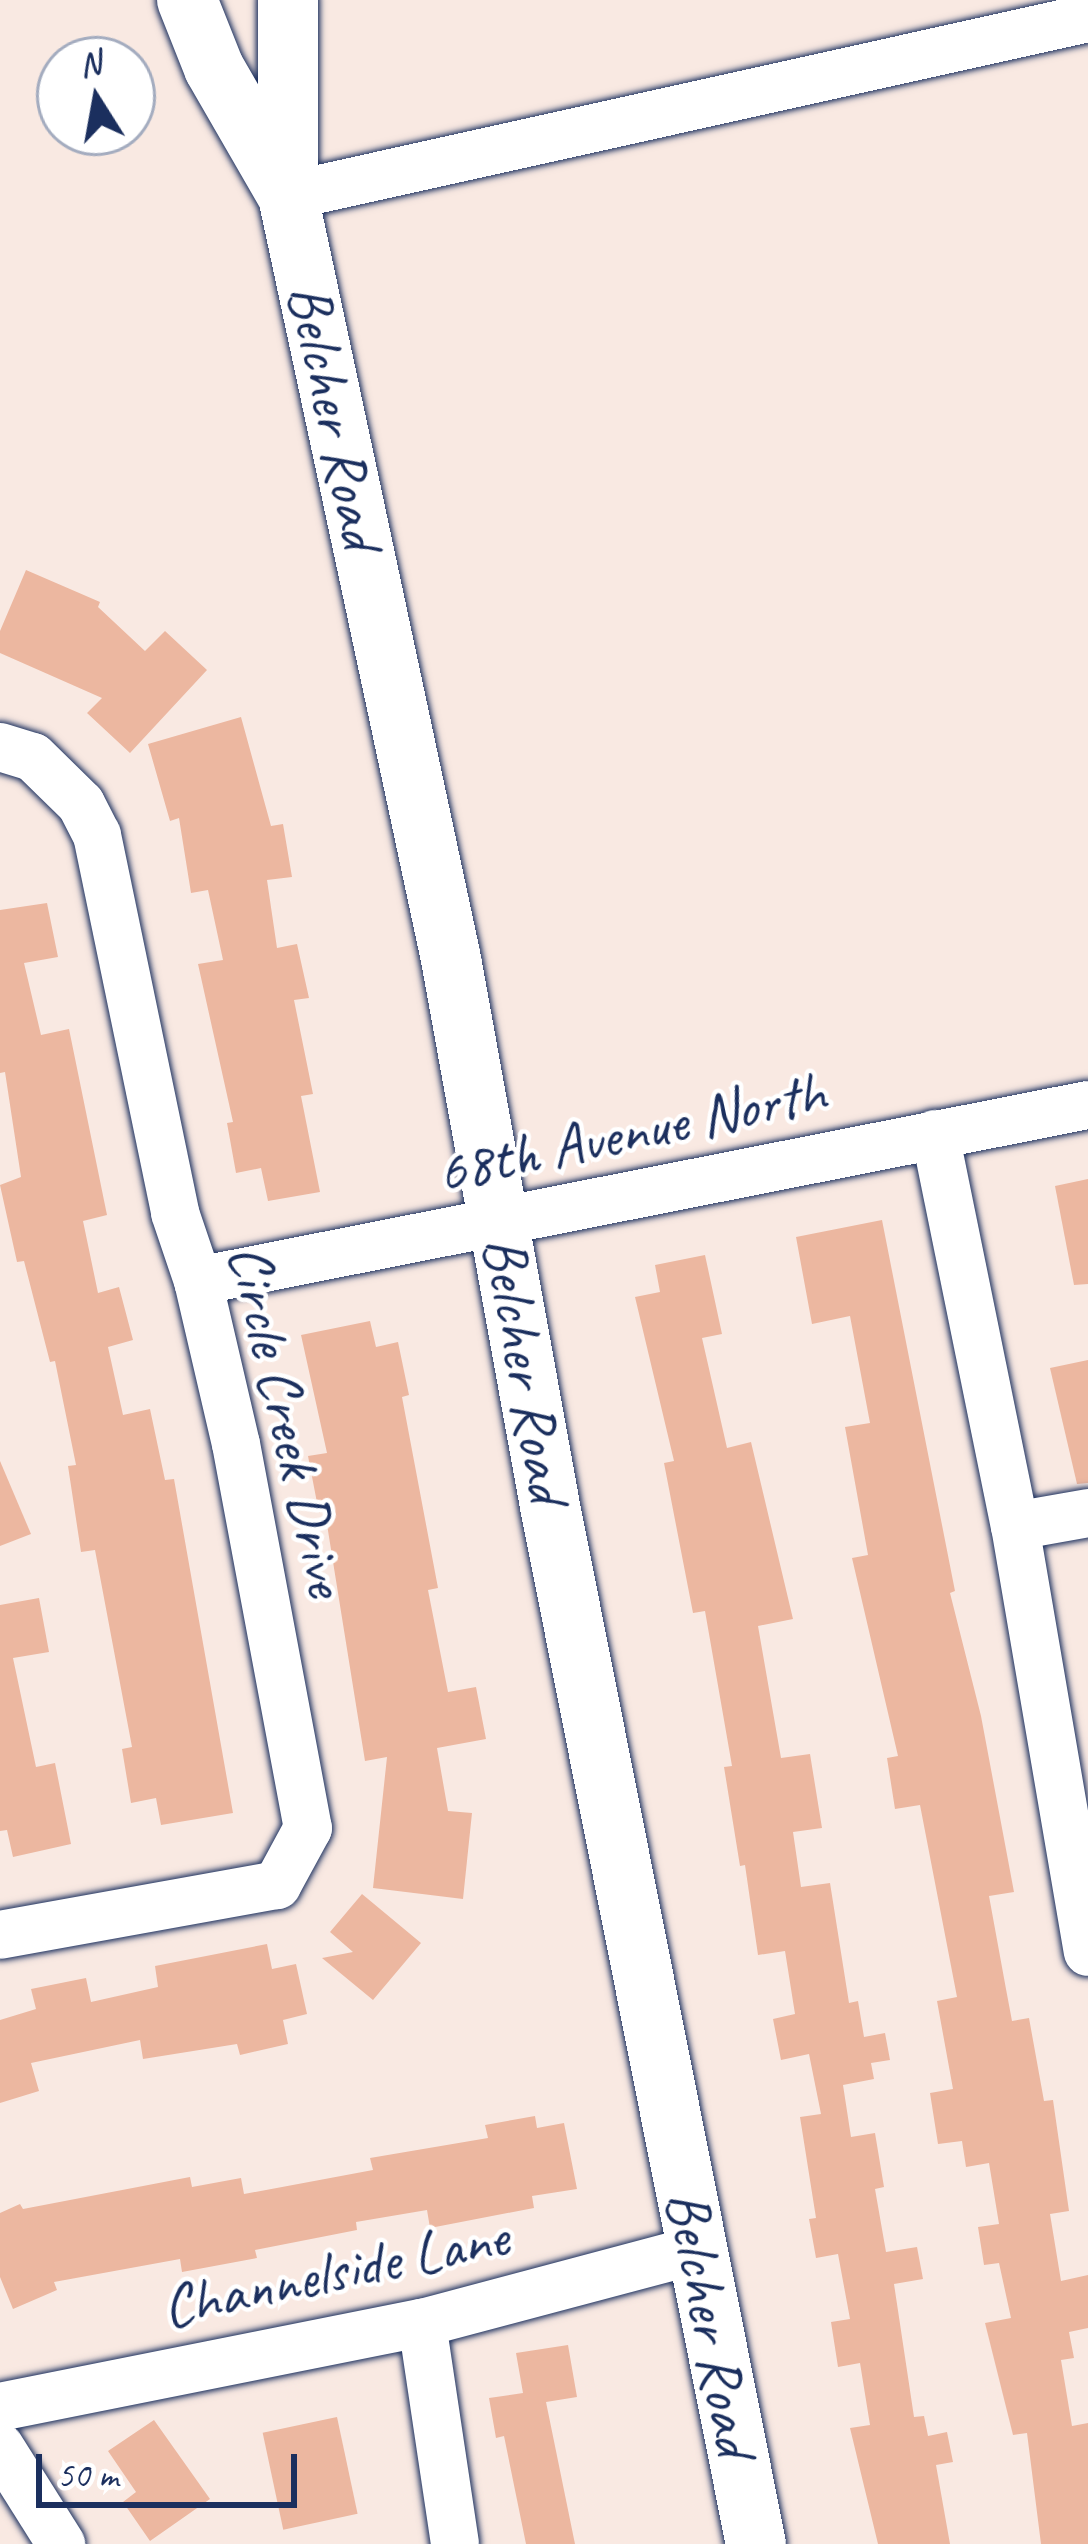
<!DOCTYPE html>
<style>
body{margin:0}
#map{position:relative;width:1088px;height:2544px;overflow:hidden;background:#f9e9e2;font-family:Caveat,sans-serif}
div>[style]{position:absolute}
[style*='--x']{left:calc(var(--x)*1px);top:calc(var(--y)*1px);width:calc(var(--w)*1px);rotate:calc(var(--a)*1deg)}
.building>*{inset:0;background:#ecb7a0;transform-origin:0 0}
.roads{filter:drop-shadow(0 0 3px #1b2f5e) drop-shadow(0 0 3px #1b2f5e)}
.minor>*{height:48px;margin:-24px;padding:0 24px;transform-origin:24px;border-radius:24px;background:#fff}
.major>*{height:60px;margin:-30px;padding:0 30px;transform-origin:30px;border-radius:30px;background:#fff}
span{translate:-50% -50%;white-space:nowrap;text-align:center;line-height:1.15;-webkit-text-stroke:9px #fff;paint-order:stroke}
.street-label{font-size:60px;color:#1b2f5e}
.north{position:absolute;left:36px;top:36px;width:120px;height:120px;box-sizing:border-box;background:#fff;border:3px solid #a4acbf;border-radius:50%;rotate:349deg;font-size:33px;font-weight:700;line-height:48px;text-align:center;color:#1b2f5e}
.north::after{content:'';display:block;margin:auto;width:42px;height:54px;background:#1b2f5e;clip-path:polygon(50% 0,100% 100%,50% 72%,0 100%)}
.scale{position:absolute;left:36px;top:2454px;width:261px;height:54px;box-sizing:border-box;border:6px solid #1b2f5e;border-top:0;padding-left:15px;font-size:36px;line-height:42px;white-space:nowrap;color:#1b2f5e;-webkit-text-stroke:9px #fff;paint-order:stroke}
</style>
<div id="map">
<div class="building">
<i style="clip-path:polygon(26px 570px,100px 602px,98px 607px,145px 651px,165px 631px,207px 670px,130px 753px,87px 713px,102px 698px,0 653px,0 631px)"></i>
<i style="clip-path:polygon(241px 717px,271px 826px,283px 824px,292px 877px,267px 880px,277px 948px,297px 944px,309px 998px,294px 1000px,313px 1094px,301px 1096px,320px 1192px,268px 1201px,261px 1168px,236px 1173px,227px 1123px,233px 1122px,198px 964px,223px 960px,208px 890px,191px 893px,179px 818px,170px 821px,148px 744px)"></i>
<i style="clip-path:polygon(47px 903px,58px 957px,24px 963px,41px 1035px,69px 1029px,107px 1215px,83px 1221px,98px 1293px,119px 1287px,133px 1340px,108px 1347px,123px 1415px,150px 1409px,165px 1480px,174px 1479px,233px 1813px,161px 1825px,156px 1798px,131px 1803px,122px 1749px,132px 1747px,95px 1550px,81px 1552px,68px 1466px,76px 1465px,55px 1361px,50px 1362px,24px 1261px,17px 1262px,0 1185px,21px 1177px,5px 1072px,0 1073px,0 910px)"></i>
<i style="clip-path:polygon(1088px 1179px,1088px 1284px,1074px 1285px,1055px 1186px)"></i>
<i style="clip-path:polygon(882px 1220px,955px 1591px,950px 1593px,981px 1716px,1014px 1892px,989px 1896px,1006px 1989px,1012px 2021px,1029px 2018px,1044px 2101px,1053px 2100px,1069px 2211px,1050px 2214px,1061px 2281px,1088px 2275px,1088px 2328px,1069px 2332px,1074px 2358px,1061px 2360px,1072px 2426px,1088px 2423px,1088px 2544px,1041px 2544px,1027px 2433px,1013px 2435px,985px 2323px,1011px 2318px,999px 2263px,984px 2265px,978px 2227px,999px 2224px,989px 2163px,966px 2167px,962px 2141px,938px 2144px,930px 2093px,953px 2089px,937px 2001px,957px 1997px,920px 1805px,895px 1809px,887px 1758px,898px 1756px,852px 1558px,868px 1555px,845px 1427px,870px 1423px,850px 1316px,812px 1324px,796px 1237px)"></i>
<i style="clip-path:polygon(705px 1255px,722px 1334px,702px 1338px,727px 1448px,751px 1442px,793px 1619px,758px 1626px,781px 1758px,810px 1754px,822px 1828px,793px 1832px,801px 1887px,830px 1883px,849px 2003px,858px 2001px,864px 2037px,885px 2033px,890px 2060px,871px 2063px,874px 2079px,843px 2085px,851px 2137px,875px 2133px,884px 2187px,875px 2189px,886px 2252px,917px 2247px,923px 2279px,894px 2284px,914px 2417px,924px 2416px,928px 2436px,947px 2432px,953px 2462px,936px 2465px,950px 2544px,878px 2544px,850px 2428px,870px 2425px,860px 2363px,838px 2367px,831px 2322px,850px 2319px,838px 2254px,816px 2258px,809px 2219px,816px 2218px,800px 2117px,821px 2114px,809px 2054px,781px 2060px,773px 2019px,795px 2014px,785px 1951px,758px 1955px,745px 1865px,740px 1866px,724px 1767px,732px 1766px,705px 1611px,693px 1613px,664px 1463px,674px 1461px,635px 1297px,660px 1292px,655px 1265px)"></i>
<i style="clip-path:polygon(370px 1321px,376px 1347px,398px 1342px,409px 1395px,402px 1397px,438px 1588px,428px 1590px,448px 1692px,476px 1687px,486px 1739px,437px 1748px,448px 1811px,472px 1813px,463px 1899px,373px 1888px,387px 1757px,365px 1761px,325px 1512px,319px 1513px,308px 1456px,327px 1453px,301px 1335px)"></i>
<i style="clip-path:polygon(1088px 1360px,1088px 1483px,1077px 1484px,1050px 1368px)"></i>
<i style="clip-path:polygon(0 1461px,31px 1534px,0 1546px)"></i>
<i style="clip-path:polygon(39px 1598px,49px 1652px,13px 1658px,36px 1767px,55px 1763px,71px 1844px,13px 1857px,7px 1830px,0 1831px,0 1605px)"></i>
<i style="clip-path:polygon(362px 1894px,421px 1943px,373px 2000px,322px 1958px,353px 1952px,330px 1932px)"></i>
<i style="clip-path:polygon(267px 1944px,272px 1969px,296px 1964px,307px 2014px,283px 2020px,288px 2044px,240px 2055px,237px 2044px,143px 2059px,140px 2040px,31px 2063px,39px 2091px,0 2103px,0 2020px,36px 2009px,31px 1989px,86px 1978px,91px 2002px,158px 1987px,155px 1966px)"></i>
<i style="clip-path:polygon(535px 2116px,537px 2128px,564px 2123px,577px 2189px,532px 2196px,534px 2208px,430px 2228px,427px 2210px,356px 2222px,357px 2230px,255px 2250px,257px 2258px,182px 2272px,180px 2259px,54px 2282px,57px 2290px,13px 2309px,0 2277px,0 2213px,20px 2204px,23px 2209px,190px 2177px,192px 2187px,241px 2178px,244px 2194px,373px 2170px,370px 2158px,488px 2138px,485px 2125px)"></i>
<i style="clip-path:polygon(568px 2345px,577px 2397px,546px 2402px,575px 2544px,526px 2544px,504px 2436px,496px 2438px,489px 2398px,523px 2393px,516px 2353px)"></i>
<i style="left:337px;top:2417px;width:99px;height:76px;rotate:78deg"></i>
<i style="clip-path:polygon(154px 2420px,210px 2499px,150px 2541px,123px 2502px,136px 2492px,108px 2451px)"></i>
</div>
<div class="roads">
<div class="minor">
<i style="--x:288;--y:196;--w:820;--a:-12.54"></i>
<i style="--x:0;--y:747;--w:34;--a:17"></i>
<i style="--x:33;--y:757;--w:67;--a:44.4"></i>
<i style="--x:81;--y:804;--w:35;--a:63"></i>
<i style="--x:97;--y:835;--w:386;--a:78.3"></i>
<i style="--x:175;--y:1213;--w:72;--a:71.3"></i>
<i style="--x:198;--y:1281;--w:167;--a:76.9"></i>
<i style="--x:236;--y:1444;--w:391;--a:79.4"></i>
<i style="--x:308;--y:1828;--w:65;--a:118.5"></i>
<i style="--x:277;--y:1885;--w:281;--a:169.8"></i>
<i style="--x:935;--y:1134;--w:400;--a:78.5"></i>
<i style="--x:1015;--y:1526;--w:432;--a:80.3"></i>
<i style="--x:198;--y:1281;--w:907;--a:-11.19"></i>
<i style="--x:1015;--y:1526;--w:74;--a:-10.1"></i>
<i style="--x:422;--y:2323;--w:223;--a:81.5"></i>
<i style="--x:0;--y:2407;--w:430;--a:-11.3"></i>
<i style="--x:422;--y:2323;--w:284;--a:-14.9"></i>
<i style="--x:0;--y:2447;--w:115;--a:57.8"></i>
</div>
<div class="major">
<i style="--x:187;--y:0;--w:73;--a:68.3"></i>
<i style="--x:214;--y:68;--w:148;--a:60"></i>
<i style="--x:288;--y:0;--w:196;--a:90"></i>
<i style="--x:288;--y:196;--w:780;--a:77.94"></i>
<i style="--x:451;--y:959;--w:556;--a:79.74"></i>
<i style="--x:550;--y:1506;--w:1058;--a:78.78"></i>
</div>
</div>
<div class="street-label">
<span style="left:335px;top:416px;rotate:78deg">Belcher Road</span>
<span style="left:631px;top:1132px;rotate:-12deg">68th Avenue North</span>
<span style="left:526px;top:1369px;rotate:80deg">Belcher Road</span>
<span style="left:288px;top:1420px;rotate:77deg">Circle Creek Drive</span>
<span style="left:335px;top:2272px;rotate:-12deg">Channelside Lane</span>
<span style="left:711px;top:2323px;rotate:79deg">Belcher Road</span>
</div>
<div class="north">N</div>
<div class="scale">50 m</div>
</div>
